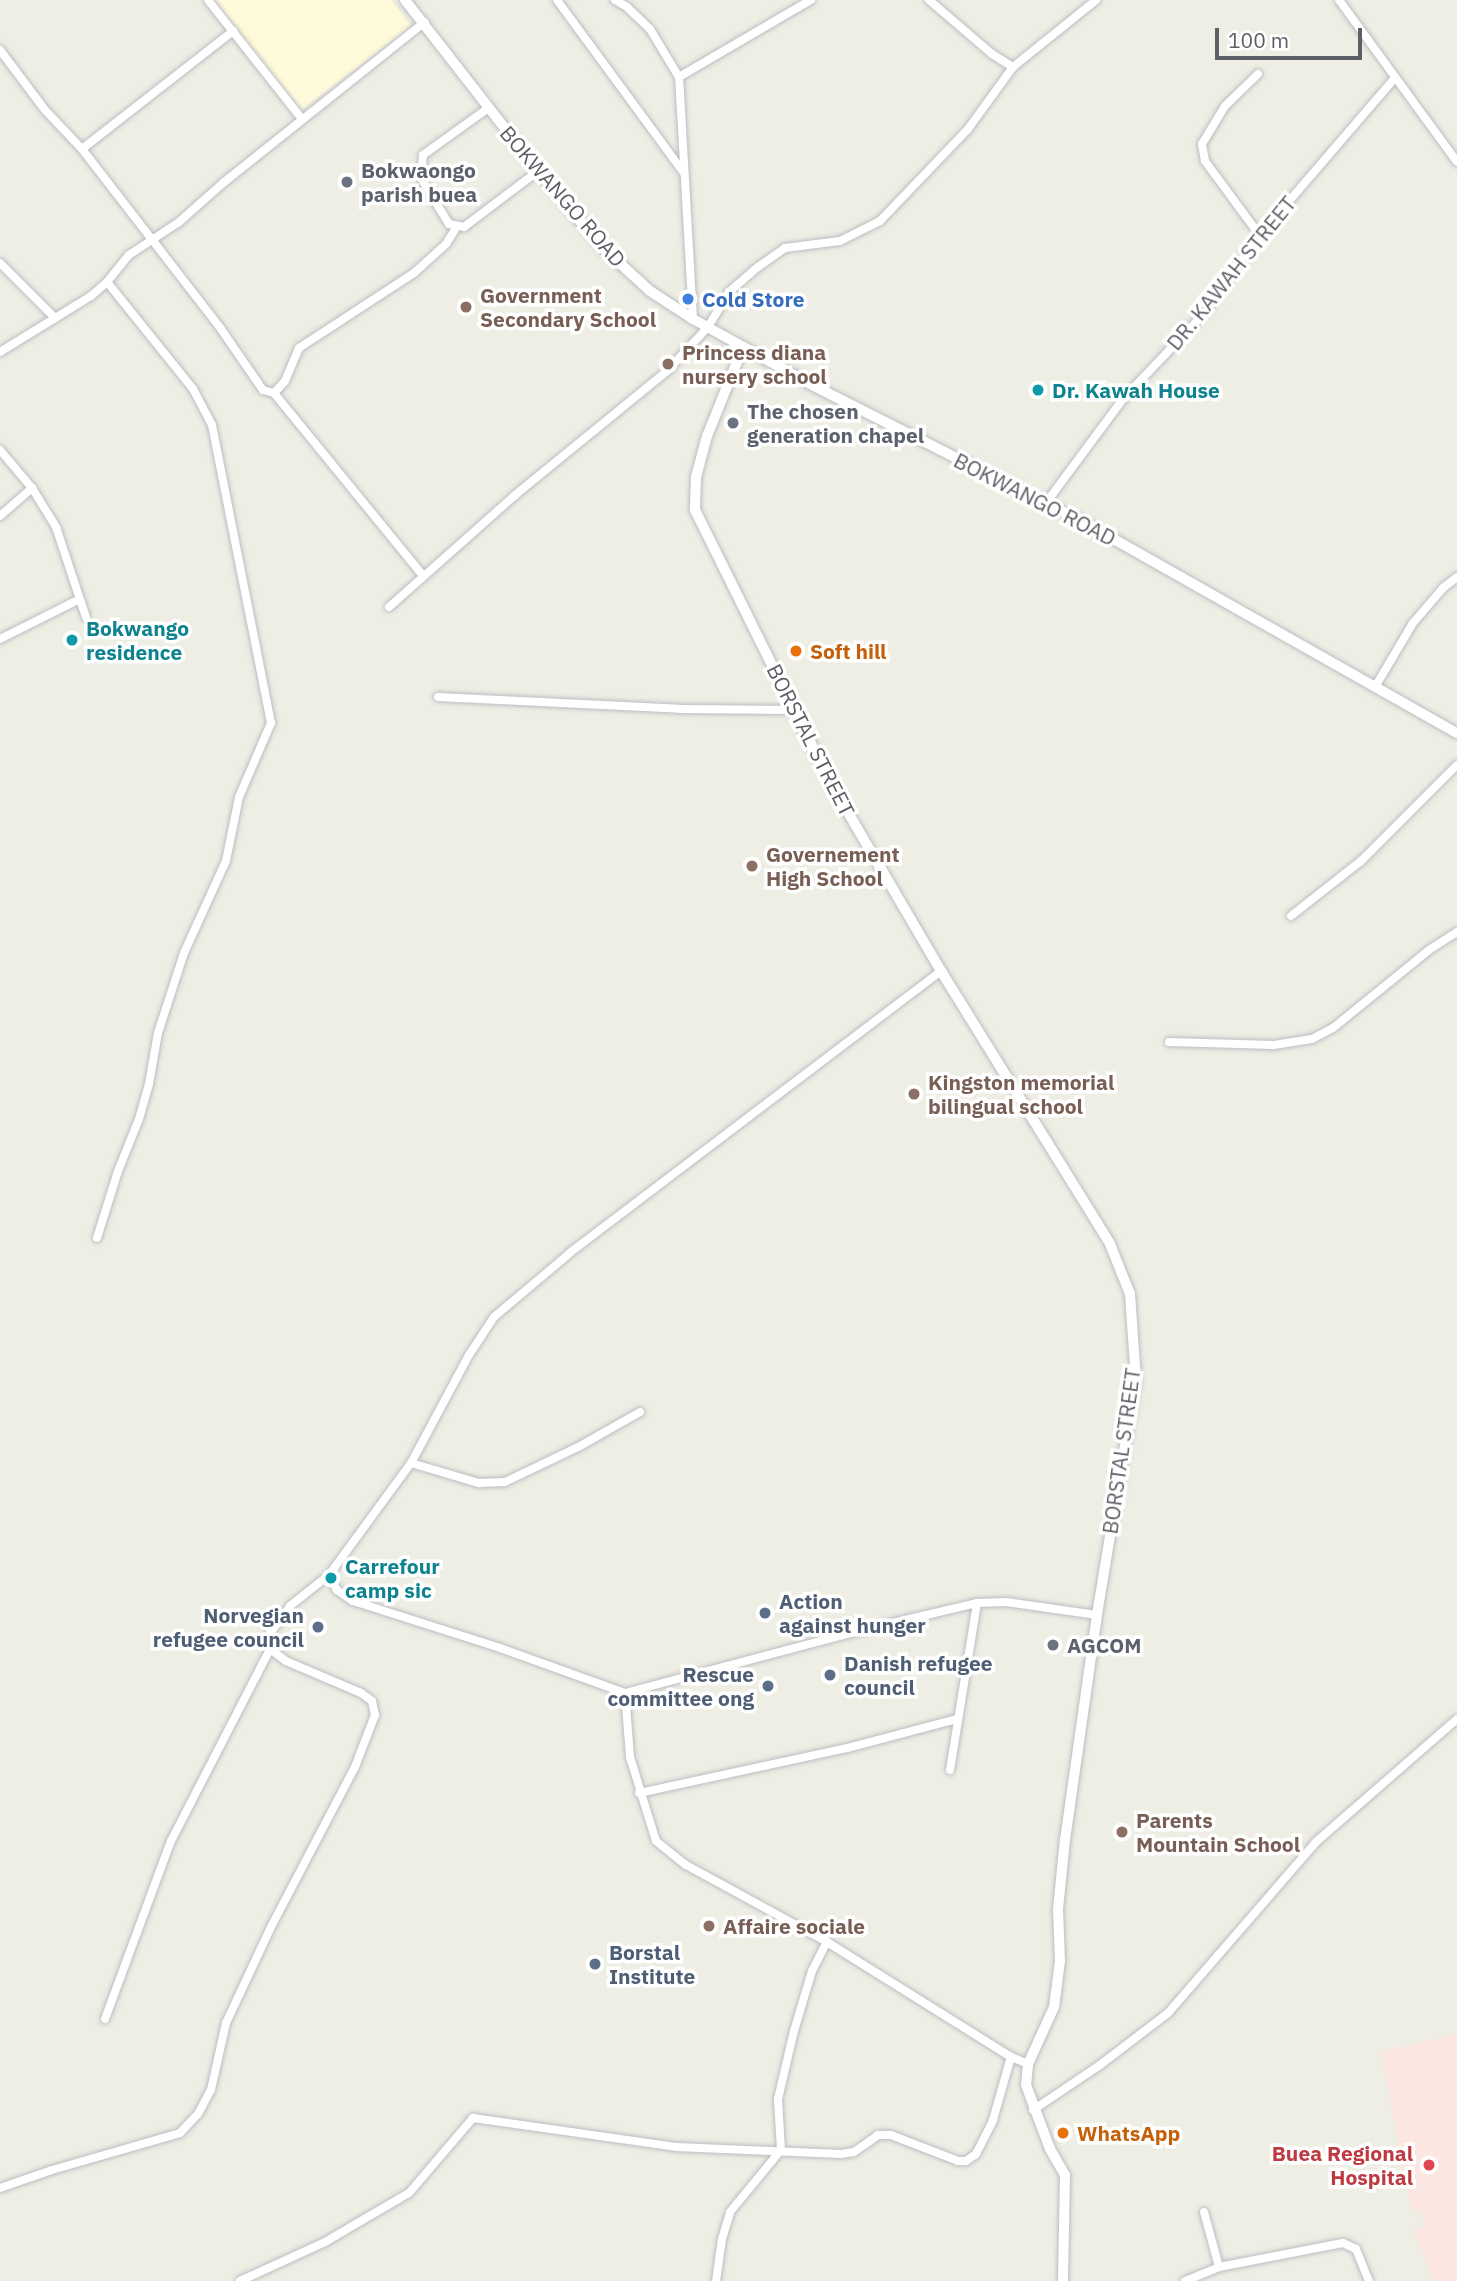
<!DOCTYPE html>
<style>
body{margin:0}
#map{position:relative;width:1457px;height:2281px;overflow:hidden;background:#efeee4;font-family:"IBM Plex Sans",sans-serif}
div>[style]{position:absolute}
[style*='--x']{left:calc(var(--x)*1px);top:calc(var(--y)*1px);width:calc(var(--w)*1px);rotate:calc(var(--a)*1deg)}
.commercial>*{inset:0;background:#fefada}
.medical>*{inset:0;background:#fce6e1}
.roads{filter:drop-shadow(0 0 2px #bcbdc3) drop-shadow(0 0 2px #bcbdc3)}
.minor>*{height:8px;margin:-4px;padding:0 4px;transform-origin:4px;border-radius:4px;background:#fff}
.tertiary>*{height:10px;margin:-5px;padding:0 5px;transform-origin:5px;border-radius:5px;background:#fff}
.dots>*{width:19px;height:19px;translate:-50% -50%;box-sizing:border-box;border:4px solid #fff;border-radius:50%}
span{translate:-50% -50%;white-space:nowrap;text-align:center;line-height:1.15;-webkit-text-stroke:7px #fff;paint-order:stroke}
.worship-label{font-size:21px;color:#5b616d;font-weight:700}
.left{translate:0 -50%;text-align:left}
.street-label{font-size:21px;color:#5c5f65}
.education-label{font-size:21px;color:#785e54;font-weight:700}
.shop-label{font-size:21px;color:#366cbe;font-weight:700}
.culture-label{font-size:21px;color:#0d838f;font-weight:700}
.food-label{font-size:21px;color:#c56008;font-weight:700}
.service-label{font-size:21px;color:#4e5e75;font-weight:700}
.right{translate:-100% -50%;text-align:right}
.health-label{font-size:21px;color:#be3a42;font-weight:700}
.scale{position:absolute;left:1215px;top:28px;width:147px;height:32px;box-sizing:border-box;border:4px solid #5c5f65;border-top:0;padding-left:9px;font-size:21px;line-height:24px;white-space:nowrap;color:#5c5f65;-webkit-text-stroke:5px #fff;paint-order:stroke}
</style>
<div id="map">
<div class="commercial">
<i style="clip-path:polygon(214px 0,391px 0,411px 26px,300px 111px)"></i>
</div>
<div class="medical">
<i style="clip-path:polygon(1457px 2034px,1457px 2281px,1434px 2281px,1414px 2231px,1425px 2227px,1420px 2210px,1411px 2209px,1381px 2052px)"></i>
</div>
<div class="roads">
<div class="minor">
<i style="--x:208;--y:0;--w:152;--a:51.7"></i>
<i style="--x:557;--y:0;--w:215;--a:53.7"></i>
<i style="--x:615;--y:0;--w:14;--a:30"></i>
<i style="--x:627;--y:7;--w:32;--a:44"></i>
<i style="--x:650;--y:29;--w:56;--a:58.9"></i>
<i style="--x:929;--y:0;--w:83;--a:40.6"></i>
<i style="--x:992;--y:54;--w:25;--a:32"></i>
<i style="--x:1339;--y:0;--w:200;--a:53.9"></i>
<i style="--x:0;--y:50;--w:75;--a:53.1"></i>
<i style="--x:45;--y:110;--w:54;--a:46.5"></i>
<i style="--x:82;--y:149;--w:227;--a:52.3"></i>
<i style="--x:221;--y:329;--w:74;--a:55.5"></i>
<i style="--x:263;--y:390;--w:11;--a:15"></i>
<i style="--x:274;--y:393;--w:236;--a:50.8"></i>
<i style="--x:1258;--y:74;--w:46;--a:135.9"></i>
<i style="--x:1225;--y:106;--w:44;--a:121.2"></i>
<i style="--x:1202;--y:144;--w:17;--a:80"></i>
<i style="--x:1205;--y:161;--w:93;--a:53.7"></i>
<i style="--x:487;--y:109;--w:79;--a:144.3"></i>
<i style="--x:423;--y:155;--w:23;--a:95"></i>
<i style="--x:421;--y:178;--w:54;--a:58.7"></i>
<i style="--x:449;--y:224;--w:15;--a:11"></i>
<i style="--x:464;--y:227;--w:93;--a:-37.1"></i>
<i style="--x:82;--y:149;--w:192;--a:-38"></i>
<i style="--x:0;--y:263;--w:78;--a:45"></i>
<i style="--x:693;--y:319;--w:242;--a:-93.3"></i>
<i style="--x:679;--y:77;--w:153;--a:-30.3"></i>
<i style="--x:0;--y:352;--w:107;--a:-31.6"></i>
<i style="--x:91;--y:296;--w:21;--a:-41"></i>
<i style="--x:107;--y:282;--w:35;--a:-51"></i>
<i style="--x:129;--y:255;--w:60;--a:-33.4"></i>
<i style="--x:179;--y:222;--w:59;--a:-41.6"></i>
<i style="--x:223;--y:183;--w:258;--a:-38.6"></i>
<i style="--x:274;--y:393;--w:16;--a:-47"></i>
<i style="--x:285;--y:381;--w:36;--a:-67"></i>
<i style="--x:299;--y:348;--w:137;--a:-33.1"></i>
<i style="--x:414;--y:273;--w:43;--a:-42.2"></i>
<i style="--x:446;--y:244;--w:19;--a:-58"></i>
<i style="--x:0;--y:450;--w:50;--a:49.9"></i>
<i style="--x:32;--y:488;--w:46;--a:58.4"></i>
<i style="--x:56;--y:527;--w:95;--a:71.6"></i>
<i style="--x:1046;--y:503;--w:129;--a:-53.5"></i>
<i style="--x:1123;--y:399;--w:125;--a:-46.6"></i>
<i style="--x:1209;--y:308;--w:51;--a:-56.9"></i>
<i style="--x:1237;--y:265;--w:73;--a:-51.1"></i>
<i style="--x:1283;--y:208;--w:172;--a:-49.3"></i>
<i style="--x:0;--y:516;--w:43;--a:-41.2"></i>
<i style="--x:389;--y:607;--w:169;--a:-41.6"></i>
<i style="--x:515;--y:495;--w:196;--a:-39.2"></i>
<i style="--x:667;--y:371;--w:60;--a:-47"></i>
<i style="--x:708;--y:327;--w:41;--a:-59"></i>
<i style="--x:729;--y:292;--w:38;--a:-41"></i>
<i style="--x:758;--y:267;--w:33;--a:-35"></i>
<i style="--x:785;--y:248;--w:55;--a:-7.3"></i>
<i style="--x:840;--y:241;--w:45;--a:-26.6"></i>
<i style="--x:880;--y:221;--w:127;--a:-46.3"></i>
<i style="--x:968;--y:129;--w:77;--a:-54"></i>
<i style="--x:1013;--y:67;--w:107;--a:-38.9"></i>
<i style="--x:0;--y:639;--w:89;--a:-26.6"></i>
<i style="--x:1375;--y:687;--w:74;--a:-59.3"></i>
<i style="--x:1413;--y:623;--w:46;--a:-49.4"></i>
<i style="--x:1443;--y:588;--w:18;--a:-38"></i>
<i style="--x:438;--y:697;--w:242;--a:2.8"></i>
<i style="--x:680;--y:709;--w:115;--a:0.5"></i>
<i style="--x:1291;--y:916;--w:89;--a:-38.2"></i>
<i style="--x:1361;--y:861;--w:136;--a:-45"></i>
<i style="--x:941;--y:971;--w:466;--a:142.8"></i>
<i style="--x:570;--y:1253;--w:99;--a:139.9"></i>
<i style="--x:494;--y:1317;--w:45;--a:123.3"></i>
<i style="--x:469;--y:1355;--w:123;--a:118.2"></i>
<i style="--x:411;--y:1463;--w:139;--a:126.2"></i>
<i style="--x:329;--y:1575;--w:17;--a:62"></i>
<i style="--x:337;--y:1590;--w:19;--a:35"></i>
<i style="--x:353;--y:1601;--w:154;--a:17.7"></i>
<i style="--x:500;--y:1648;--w:133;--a:19.8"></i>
<i style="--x:625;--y:1693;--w:233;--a:-14.9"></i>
<i style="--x:850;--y:1633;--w:130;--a:-13.3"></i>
<i style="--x:977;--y:1603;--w:29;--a:-2"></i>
<i style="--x:1006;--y:1602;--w:92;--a:8.1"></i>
<i style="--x:1169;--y:1042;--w:105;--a:1.6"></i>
<i style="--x:1274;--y:1045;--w:38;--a:-9"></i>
<i style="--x:1312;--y:1039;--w:24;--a:-28"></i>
<i style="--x:1333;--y:1028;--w:124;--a:-39.1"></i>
<i style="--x:1429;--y:950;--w:33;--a:-33"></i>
<i style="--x:97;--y:1238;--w:70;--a:-72.6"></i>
<i style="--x:118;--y:1171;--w:56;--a:-68"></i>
<i style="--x:139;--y:1119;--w:36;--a:-74"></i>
<i style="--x:149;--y:1084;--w:52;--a:-80"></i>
<i style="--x:158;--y:1033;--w:84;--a:-72"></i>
<i style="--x:184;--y:953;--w:101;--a:-65.5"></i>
<i style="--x:226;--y:861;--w:65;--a:-78.5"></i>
<i style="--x:239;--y:797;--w:81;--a:-66.6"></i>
<i style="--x:271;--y:723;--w:304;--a:-101.2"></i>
<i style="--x:212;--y:425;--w:41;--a:-117.8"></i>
<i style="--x:193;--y:389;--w:137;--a:-128.8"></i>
<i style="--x:411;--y:1463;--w:71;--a:16.4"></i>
<i style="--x:479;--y:1483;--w:26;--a:-2"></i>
<i style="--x:505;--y:1482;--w:83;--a:-25.6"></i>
<i style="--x:580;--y:1446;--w:69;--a:-29.5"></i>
<i style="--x:625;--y:1693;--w:64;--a:85.5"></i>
<i style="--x:630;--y:1757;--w:88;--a:72.8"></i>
<i style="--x:656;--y:1841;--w:38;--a:39"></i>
<i style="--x:686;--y:1865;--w:161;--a:28.6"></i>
<i style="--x:827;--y:1942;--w:217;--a:32"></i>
<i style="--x:1011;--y:2057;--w:18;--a:22"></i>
<i style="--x:950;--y:1770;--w:169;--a:-80.8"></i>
<i style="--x:639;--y:1793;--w:213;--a:-12.2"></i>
<i style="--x:847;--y:1748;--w:114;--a:-14.8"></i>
<i style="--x:105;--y:2019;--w:190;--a:-69.7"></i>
<i style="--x:171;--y:1841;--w:216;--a:-62.7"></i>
<i style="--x:270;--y:1649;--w:16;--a:-90"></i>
<i style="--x:270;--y:1633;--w:34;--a:-53"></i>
<i style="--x:290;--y:1606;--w:50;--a:-38.5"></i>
<i style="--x:1033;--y:2110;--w:81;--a:-33.9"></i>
<i style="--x:1100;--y:2065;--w:86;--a:-37.4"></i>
<i style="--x:1168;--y:2013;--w:226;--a:-49.1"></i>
<i style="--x:1316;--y:1842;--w:187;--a:-41.1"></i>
<i style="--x:0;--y:2188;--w:55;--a:-19.1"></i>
<i style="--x:52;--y:2170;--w:133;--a:-16.1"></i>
<i style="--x:180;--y:2133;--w:26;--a:-47"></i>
<i style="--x:198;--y:2114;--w:27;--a:-62"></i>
<i style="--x:211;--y:2090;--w:69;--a:-77.4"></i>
<i style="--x:226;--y:2023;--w:108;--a:-64.9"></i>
<i style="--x:272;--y:1925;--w:178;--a:-62.3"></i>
<i style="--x:355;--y:1767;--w:56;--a:-69"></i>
<i style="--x:375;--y:1715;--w:14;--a:-102"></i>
<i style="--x:372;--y:1701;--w:14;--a:-144"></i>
<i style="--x:361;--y:1693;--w:82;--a:-156.9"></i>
<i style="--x:286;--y:1661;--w:20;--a:-143"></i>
<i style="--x:1204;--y:2212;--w:57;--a:74.7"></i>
<i style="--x:240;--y:2281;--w:94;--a:-24.6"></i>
<i style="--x:325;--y:2242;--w:97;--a:-30.3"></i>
<i style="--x:409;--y:2193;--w:99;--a:-49.5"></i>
<i style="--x:473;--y:2118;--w:205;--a:8.1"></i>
<i style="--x:676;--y:2147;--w:165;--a:2.4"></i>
<i style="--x:841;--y:2154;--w:13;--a:-9"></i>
<i style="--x:854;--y:2152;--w:29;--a:-35"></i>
<i style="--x:878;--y:2135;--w:13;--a:0"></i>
<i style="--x:891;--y:2135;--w:72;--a:21.2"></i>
<i style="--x:958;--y:2161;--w:8;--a:0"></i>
<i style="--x:966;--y:2161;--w:12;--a:-35"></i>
<i style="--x:976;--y:2154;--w:38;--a:-63"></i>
<i style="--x:993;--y:2120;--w:66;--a:-74.1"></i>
<i style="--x:716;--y:2281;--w:42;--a:-81.9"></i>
<i style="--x:722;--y:2239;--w:28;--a:-73"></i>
<i style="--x:730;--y:2212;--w:80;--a:-50.6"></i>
<i style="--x:781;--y:2150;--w:51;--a:-93.4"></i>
<i style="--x:778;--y:2099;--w:70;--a:-76.8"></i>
<i style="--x:794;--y:2031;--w:63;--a:-73.3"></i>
<i style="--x:812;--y:1971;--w:33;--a:-63"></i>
<i style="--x:1185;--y:2281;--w:37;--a:-22"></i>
<i style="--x:1219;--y:2267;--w:126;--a:-11"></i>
<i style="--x:1343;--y:2243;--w:14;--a:25"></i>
<i style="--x:1356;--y:2249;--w:35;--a:68"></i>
</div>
<div class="tertiary">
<i style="--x:405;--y:0;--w:217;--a:52.1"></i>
<i style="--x:538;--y:171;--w:99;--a:49.9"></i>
<i style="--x:602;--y:247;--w:65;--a:42.5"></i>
<i style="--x:650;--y:291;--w:51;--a:33.1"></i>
<i style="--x:693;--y:319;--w:138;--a:29"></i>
<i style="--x:814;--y:386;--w:308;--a:26.8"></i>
<i style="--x:1089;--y:525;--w:423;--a:29.5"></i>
<i style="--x:743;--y:347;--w:96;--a:112"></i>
<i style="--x:707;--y:436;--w:42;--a:105"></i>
<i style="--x:696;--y:477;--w:33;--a:92"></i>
<i style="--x:695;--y:510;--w:301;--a:63.6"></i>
<i style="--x:829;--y:780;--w:221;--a:59.6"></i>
<i style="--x:941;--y:971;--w:321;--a:58.2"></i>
<i style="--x:1110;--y:1244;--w:54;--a:68.2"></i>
<i style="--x:1130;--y:1294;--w:85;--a:86"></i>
<i style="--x:1136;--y:1379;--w:239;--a:99.4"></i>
<i style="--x:1097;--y:1615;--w:226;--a:98.1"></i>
<i style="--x:1065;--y:1839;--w:70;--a:95.7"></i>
<i style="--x:1058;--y:1909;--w:52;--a:87.8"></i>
<i style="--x:1060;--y:1961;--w:46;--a:97.4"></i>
<i style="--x:1054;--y:2007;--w:63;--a:114.5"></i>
<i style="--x:1028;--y:2064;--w:21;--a:95"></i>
<i style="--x:1026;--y:2085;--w:68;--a:69.4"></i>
<i style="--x:1050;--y:2149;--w:30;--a:60"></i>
<i style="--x:1065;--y:2175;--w:106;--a:91.1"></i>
</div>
</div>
<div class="dots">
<i style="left:347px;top:182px;background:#6b7280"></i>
<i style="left:688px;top:299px;background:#3f7fe0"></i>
<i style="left:466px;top:307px;background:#8d6e63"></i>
<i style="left:668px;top:364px;background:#8d6e63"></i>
<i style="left:1038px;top:390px;background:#0f9aa8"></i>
<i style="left:733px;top:423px;background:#6b7280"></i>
<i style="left:72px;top:640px;background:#0f9aa8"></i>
<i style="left:796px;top:651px;background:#e8710a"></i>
<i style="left:752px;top:866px;background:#8d6e63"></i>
<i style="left:914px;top:1094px;background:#8d6e63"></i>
<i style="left:331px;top:1578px;background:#0f9aa8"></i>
<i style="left:765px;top:1613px;background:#5c6f8a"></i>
<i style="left:318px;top:1627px;background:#5c6f8a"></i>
<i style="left:1053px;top:1645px;background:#6b7280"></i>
<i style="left:830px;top:1675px;background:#5c6f8a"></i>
<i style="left:768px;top:1686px;background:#5c6f8a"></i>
<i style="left:1122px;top:1832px;background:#8d6e63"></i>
<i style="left:709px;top:1926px;background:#8d6e63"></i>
<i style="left:595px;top:1964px;background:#5c6f8a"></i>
<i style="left:1063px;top:2133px;background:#e8710a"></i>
<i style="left:1429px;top:2165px;background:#e0444e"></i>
</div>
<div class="worship-label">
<span class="left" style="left:361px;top:182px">Bokwaongo<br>parish buea</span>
<span class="left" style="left:747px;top:423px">The chosen<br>generation chapel</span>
<span class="left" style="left:1067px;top:1645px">AGCOM</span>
</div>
<div class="street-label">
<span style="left:563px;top:196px;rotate:49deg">BOKWANGO ROAD</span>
<span style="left:1231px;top:273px;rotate:-51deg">DR. KAWAH STREET</span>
<span style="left:1035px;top:499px;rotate:27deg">BOKWANGO ROAD</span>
<span style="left:811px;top:740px;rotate:63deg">BORSTAL STREET</span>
<span style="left:1121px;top:1451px;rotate:-82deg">BORSTAL STREET</span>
</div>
<div class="education-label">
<span class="left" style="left:480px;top:307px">Government<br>Secondary School</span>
<span class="left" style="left:682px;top:364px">Princess diana<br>nursery school</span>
<span class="left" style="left:766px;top:866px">Governement<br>High School</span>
<span class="left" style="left:928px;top:1094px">Kingston memorial<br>bilingual school</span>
<span class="left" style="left:1136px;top:1832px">Parents<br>Mountain School</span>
<span class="left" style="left:723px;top:1926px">Affaire sociale</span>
</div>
<div class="shop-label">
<span class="left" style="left:702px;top:299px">Cold Store</span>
</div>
<div class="culture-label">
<span class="left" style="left:1052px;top:390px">Dr. Kawah House</span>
<span class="left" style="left:86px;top:640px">Bokwango<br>residence</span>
<span class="left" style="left:345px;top:1578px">Carrefour<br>camp sic</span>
</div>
<div class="food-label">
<span class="left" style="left:810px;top:651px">Soft hill</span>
<span class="left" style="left:1077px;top:2133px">WhatsApp</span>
</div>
<div class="service-label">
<span class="left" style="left:779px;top:1613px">Action<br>against hunger</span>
<span class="right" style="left:304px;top:1627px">Norvegian<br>refugee council</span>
<span class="left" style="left:844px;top:1675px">Danish refugee<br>council</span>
<span class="right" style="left:754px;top:1686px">Rescue<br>committee ong</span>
<span class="left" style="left:609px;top:1964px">Borstal<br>Institute</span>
</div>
<div class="health-label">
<span class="right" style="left:1413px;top:2165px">Buea Regional<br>Hospital</span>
</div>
<div class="scale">100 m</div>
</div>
